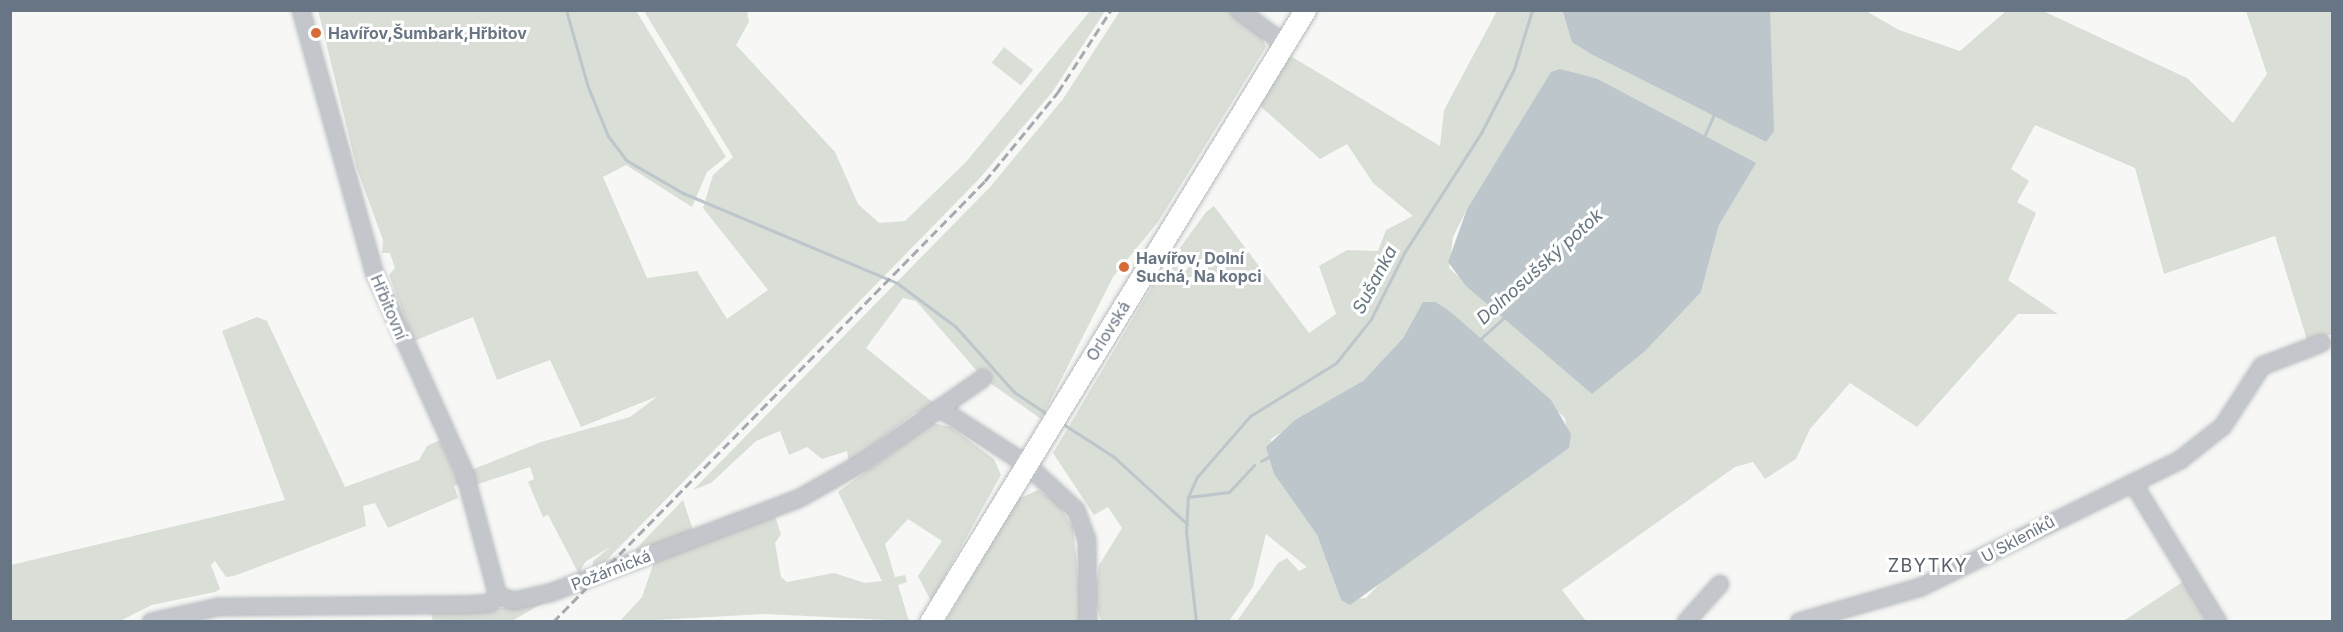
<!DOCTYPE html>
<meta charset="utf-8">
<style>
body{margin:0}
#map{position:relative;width:2343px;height:632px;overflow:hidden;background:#f7f8f5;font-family:Inter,sans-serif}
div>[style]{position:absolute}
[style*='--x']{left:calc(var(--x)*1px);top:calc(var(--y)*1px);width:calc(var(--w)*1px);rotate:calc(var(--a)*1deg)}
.green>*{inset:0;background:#d9ded6;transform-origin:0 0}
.water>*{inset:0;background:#bdc6cb}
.stream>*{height:3px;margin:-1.5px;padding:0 1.5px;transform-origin:1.5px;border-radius:1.5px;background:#bdc6cb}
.roads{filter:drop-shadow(0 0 2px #b6babe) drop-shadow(0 0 2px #b6babe)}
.minor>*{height:16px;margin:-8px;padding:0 8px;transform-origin:8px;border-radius:8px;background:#c3c6ca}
.major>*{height:21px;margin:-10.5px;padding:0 10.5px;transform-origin:10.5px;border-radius:10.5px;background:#fff}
.rail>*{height:3px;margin-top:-1.5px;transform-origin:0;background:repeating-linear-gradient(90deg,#a4a9af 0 9px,transparent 0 13.5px)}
.dots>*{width:16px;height:16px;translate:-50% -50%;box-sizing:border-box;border:3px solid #fff;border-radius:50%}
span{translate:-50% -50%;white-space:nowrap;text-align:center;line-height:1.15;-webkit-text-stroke:6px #fff;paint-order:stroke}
.poi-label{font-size:16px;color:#687584;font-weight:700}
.left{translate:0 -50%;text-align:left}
.street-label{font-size:16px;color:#687584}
.water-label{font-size:18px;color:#647680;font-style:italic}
.neighbourhood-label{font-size:18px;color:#565f6a;letter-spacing:1.5px}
.frame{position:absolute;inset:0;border:12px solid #687584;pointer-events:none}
</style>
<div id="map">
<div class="green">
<i style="clip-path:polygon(318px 10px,636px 11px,726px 157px,707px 172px,692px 207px,626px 165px,603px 177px,647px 278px,697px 271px,727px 319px,768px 290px,703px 208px,713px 175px,733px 157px,644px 11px,747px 11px,749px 22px,736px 45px,835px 152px,858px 204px,879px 223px,905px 221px,966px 162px,1090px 11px,1105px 11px,1053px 91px,980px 178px,596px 571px,592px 571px,593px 561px,610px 547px,585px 562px,579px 574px,548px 515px,543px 517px,528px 482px,534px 479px,530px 467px,475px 485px,471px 470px,541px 442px,630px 417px,658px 396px,581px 427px,550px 360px,497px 380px,473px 317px,414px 341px,389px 275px,395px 268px,390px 253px,382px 253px,383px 240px,357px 169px)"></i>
<i style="clip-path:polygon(1120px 11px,1231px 11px,1260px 32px,1266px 47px,1158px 222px,1113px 277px,1041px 419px,983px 378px,916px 301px,903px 298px,866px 348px,936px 405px,913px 414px,849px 463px,847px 451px,822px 459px,807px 447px,789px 455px,780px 431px,756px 441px,711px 483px,693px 490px,990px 187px,1063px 99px)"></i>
<i style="clip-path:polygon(evenodd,1497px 11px,1562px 11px,1572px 41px,1766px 142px,1770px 11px,1866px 11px,1899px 30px,1960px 51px,2006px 11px,2043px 11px,2187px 78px,2233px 123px,2267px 74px,2246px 11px,2332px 11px,2332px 334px,2308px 343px,2275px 236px,2164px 274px,2135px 168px,2035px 125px,2011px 169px,2029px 181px,2017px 202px,2036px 213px,2008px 280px,2058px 314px,2018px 314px,1917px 427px,1850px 383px,1810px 429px,1796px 459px,1765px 479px,1753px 462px,1735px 467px,1562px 590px,1586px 621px,1237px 621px,1278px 563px,1287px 558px,1299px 571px,1307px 567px,1266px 534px,1253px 587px,1229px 621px,1101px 621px,1094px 597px,1099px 565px,1122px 528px,1108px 507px,1094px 515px,1053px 453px,1153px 285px,1206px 212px,1214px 206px,1309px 333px,1336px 314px,1319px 266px,1347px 250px,1378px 251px,1386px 230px,1413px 216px,1373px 183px,1347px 144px,1320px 159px,1260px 106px,1289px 55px,1440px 146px,1444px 110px,1497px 11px,1598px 79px,1755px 163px,1719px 225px,1701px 292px,1562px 367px,1449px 268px,1453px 237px,1467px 209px,1544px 84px,1598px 79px,1497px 11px,1436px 302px,1565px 418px,1569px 448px,1391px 572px,1366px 598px,1341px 600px,1317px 535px,1274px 474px,1271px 439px,1363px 381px,1403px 338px,1423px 303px,1436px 302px)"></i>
<i style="left:1004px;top:47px;width:37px;height:20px;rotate:38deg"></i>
<i style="clip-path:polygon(257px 317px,267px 321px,345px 487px,419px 460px,427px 446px,440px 440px,460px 484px,454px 486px,458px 498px,388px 528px,375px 503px,363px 506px,366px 526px,234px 576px,226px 577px,215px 561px,211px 565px,220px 589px,215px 592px,152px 605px,120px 621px,11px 622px,11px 565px,285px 500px,222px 331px)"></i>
<i style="clip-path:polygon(933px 423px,951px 427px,994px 459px,1001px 475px,931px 601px,918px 576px,942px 541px,908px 519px,885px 544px,895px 577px,905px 575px,907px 582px,898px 585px,909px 621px,766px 614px,619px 622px,642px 597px,654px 562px,775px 516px,781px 534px,775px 543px,781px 577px,787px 582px,834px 573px,865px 583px,882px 581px,838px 492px)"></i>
<i style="clip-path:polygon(1038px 490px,1058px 503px,1073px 528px,1083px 621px,945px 622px,1018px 499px)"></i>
<i style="clip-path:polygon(683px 500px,693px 530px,626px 559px)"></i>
<i style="clip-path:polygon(2187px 579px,2214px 622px,2122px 622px)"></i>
<i style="clip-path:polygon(551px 598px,512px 621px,433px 621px,431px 613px,526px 606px)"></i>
</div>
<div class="water">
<i style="clip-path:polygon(1562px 10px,1770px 11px,1774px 131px,1766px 142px,1591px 54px,1572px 42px)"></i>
<i style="clip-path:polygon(1560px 69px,1598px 79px,1756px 163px,1719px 225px,1701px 292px,1645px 351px,1592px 394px,1466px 286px,1448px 262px,1467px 209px,1551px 72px)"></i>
<i style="clip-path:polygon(1423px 302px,1436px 302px,1453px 314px,1551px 400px,1571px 434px,1569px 448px,1350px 605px,1341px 600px,1317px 535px,1274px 474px,1266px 447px,1295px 420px,1363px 381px,1403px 338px)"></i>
</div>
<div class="stream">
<i style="--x:566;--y:10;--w:80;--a:74.1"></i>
<i style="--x:588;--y:87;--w:53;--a:67.8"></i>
<i style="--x:608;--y:136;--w:30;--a:53"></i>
<i style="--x:626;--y:160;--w:66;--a:30.1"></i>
<i style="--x:683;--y:193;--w:232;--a:22.8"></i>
<i style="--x:897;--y:283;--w:72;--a:36.6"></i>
<i style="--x:955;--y:326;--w:89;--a:48.2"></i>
<i style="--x:1014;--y:392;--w:40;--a:34"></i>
<i style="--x:1703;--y:139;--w:27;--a:-66"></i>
<i style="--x:1478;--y:341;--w:39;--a:-42"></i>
<i style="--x:1060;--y:422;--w:64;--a:32.9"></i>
<i style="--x:1114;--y:457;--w:99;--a:42.5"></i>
<i style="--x:1261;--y:461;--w:10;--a:-29"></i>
<i style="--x:1188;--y:497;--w:41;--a:-7"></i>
<i style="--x:1229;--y:492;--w:37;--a:-47"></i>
<i style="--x:1196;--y:622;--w:91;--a:-96.3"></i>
<i style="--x:1186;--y:532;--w:35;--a:-87"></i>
<i style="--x:1188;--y:497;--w:22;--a:-66"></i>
<i style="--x:1197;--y:477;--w:81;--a:-49"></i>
<i style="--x:1250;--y:416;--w:101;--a:-31.6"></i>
<i style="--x:1336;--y:363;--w:56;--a:-51.5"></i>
<i style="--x:1371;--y:319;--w:74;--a:-63.4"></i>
<i style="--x:1404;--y:253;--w:143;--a:-57.3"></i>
<i style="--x:1481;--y:133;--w:72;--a:-62.7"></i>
<i style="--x:1514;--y:69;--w:62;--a:-73"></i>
</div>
<div class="roads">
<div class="minor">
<i style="--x:301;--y:10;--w:272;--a:74.4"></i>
<i style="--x:374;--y:272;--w:222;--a:65.7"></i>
<i style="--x:465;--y:474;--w:126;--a:74.9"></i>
<i style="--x:1239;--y:10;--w:59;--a:36.7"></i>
<i style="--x:939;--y:408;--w:103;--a:32.8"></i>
<i style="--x:1026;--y:464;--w:68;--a:42.6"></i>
<i style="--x:1076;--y:510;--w:33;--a:70"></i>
<i style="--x:1087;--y:541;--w:81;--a:89.3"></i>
<i style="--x:2133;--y:483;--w:163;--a:58.6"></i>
<i style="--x:498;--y:596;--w:17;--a:17"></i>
<i style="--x:514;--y:601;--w:37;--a:-13"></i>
<i style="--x:550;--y:593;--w:267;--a:-20.8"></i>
<i style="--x:800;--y:498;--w:75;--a:-29.6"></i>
<i style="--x:865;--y:461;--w:144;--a:-35.1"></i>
<i style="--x:151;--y:622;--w:69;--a:-12.6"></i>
<i style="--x:218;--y:607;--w:246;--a:-0.5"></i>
<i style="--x:464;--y:605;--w:26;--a:-4"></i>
<i style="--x:490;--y:603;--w:11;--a:-41"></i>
<i style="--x:1686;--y:622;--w:51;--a:-48.2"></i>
<i style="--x:1799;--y:622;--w:127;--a:-16"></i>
<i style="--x:1921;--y:587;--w:288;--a:-26.1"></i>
<i style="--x:2180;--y:460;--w:55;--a:-38.3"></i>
<i style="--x:2223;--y:426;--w:72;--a:-57"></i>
<i style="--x:2262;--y:366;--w:64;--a:-21"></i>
</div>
<div class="major">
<i style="--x:930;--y:622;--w:718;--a:-58.5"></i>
</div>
</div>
<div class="rail">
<i style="--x:553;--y:622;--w:617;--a:-45.59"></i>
<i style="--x:985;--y:181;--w:115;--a:-50.6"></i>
<i style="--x:1058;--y:92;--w:98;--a:-57.1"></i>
</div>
<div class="dots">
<i style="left:316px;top:33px;background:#d96a33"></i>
<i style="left:1124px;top:267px;background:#d96a33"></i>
</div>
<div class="poi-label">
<span class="left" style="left:328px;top:33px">Havířov,Šumbark,Hřbitov</span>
<span class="left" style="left:1136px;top:267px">Havířov, Dolní<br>Suchá, Na kopci</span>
</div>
<div class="street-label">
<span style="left:389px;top:307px;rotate:67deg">Hřbitovní</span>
<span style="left:1108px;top:331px;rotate:-58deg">Orlovská</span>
<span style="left:2018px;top:539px;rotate:-28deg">U Skleníků</span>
<span style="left:611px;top:570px;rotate:-21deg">Požárnická</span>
</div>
<div class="water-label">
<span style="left:1540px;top:267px;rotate:-42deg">Dolnosušský potok</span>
<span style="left:1375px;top:280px;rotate:-62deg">Sušanka</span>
</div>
<div class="neighbourhood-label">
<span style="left:1928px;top:566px">ZBYTKY</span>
</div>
<div class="frame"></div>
</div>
